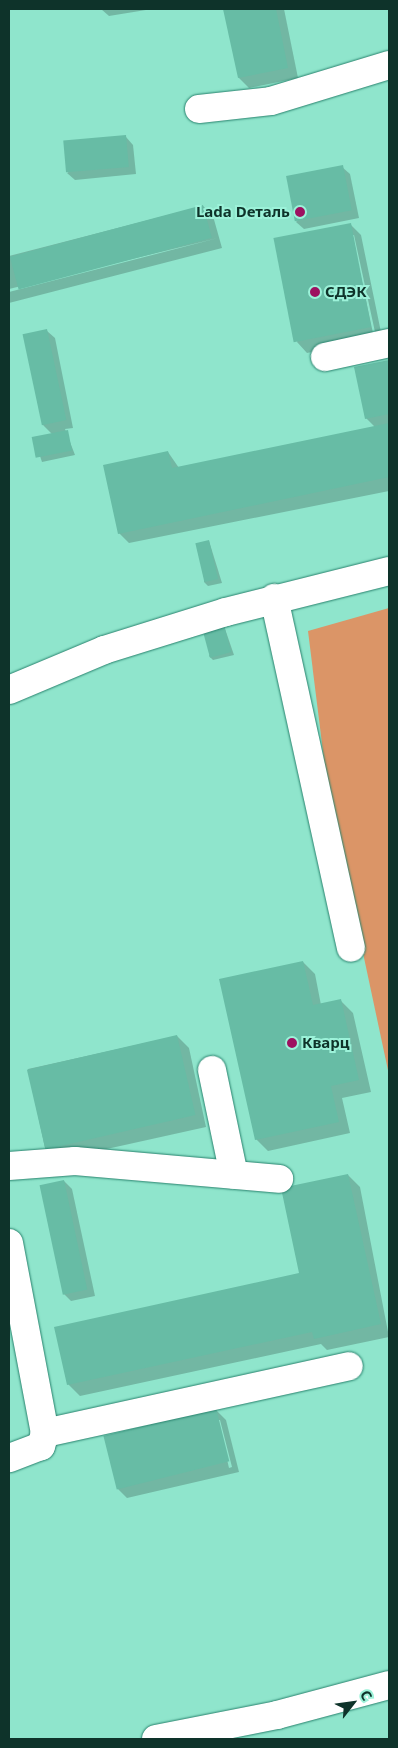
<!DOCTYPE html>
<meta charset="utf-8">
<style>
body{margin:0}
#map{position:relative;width:398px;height:1748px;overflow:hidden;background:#8fe5cc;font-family:"Noto Sans",sans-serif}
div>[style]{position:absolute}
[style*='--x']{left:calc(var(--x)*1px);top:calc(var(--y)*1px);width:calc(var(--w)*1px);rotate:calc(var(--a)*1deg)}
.green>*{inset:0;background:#db9567}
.shadow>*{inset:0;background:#0003}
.building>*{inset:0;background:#67bca5;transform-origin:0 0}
.roads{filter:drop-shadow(0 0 1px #28826d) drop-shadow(0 0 1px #28826d)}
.minor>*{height:28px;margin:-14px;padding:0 14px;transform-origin:14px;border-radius:14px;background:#fff}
.dots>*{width:14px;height:14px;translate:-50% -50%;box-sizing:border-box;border:2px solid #9cf2d9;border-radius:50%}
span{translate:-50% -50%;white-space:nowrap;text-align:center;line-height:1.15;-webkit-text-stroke:4px #9cf2d9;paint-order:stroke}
.poi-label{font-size:15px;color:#0e332a;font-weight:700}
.right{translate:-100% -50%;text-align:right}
.left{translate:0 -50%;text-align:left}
.frame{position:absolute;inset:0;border:10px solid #0e332a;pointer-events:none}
.north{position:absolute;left:328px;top:1678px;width:50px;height:50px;-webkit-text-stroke:4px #9cf2d9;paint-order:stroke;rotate:60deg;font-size:14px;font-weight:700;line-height:20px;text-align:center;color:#0e332a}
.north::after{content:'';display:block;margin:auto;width:18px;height:22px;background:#0e332a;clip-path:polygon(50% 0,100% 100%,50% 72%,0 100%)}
</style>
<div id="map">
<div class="green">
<i style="clip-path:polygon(389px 608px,389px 1075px,327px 784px,308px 631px)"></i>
</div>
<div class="shadow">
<i style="clip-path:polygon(101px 9px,152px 9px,109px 16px)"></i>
<i style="clip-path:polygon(225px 9px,284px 9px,298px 78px,249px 88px,239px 78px)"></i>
<i style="clip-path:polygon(126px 137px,133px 145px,136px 174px,75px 180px,67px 173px)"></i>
<i style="clip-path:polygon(342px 167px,350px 174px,359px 218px,304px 229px,296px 222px)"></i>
<i style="clip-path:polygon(203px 206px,213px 216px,222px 248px,9px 303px,9px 292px,218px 238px,9px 289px,9px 256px)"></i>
<i style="clip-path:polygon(evenodd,350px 224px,361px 235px,382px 337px,307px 353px,297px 342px,350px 224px,352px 235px,354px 235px,375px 332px,373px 333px,352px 235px)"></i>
<i style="clip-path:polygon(47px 331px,55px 338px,73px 428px,65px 429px,75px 455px,42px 462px,34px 438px,53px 435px,43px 425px)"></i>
<i style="clip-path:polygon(389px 361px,389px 491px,129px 543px,119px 533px,168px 452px,179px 468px,375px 427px,366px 418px,356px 368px)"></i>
<i style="clip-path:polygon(209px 541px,222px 583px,208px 586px,204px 582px)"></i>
<i style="clip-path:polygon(224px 626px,234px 655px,213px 660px,209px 656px)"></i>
<i style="clip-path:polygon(303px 962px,315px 974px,321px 1005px,341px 1001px,353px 1013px,371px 1092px,342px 1098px,350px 1133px,268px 1151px,256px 1139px)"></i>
<i style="clip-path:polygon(177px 1036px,189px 1048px,206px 1127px,57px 1160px,45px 1148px,28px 1069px)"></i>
<i style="clip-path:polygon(348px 1175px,360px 1187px,389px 1337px,327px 1350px,321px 1344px,80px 1396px,68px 1384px,301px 1274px)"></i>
<i style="clip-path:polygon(64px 1181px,72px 1189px,95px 1296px,71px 1301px,63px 1293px)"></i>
<i style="clip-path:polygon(evenodd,216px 1410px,226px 1420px,239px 1472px,127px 1498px,117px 1488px,216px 1410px,218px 1420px,220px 1420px,232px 1467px,229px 1468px,218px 1420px)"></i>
</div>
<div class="building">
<i style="clip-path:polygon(223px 9px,276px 9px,288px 68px,238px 78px)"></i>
<i style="left:126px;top:135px;width:32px;height:63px;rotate:85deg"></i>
<i style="left:343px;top:165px;width:46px;height:58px;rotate:79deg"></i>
<i style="left:203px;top:205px;width:34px;height:200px;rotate:75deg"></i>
<i style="left:351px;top:223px;width:106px;height:79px;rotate:79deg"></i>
<i style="left:47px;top:329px;width:93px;height:25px;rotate:78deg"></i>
<i style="clip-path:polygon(389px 360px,389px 414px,365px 419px,354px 367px)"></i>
<i style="clip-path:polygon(389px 423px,389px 477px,118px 534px,103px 465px,168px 451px,172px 468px)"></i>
<i style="left:68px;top:430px;width:21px;height:37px;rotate:79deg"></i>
<i style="left:209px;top:540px;width:40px;height:14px;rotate:77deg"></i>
<i style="left:224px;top:625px;width:28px;height:22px;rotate:75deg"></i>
<i style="clip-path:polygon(303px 961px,313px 1005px,341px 999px,359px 1080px,331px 1086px,339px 1122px,255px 1140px,219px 979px)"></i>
<i style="left:177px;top:1035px;width:82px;height:154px;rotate:77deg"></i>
<i style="clip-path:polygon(348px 1174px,381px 1324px,314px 1339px,312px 1332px,67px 1385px,54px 1327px,299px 1273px,281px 1188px)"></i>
<i style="left:64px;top:1180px;width:112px;height:25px;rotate:78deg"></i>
<i style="left:216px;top:1408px;width:55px;height:116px;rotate:76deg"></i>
</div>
<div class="roads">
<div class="minor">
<i style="--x:199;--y:109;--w:72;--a:-6.3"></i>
<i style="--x:271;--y:101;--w:123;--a:-17"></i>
<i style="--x:325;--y:357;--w:66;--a:-12.3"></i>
<i style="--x:274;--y:598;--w:358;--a:77.6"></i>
<i style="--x:9;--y:690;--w:103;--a:-22.8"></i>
<i style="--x:104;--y:650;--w:128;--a:-17.3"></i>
<i style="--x:226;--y:612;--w:168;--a:-14.1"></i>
<i style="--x:212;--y:1070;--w:107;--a:78.2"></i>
<i style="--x:9;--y:1166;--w:66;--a:-4.3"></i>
<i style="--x:75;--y:1161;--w:205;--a:5"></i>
<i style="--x:9;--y:1243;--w:193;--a:79.3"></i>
<i style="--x:45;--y:1433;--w:14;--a:107"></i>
<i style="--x:41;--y:1446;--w:34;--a:159"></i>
<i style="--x:45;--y:1433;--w:311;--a:-12.4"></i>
<i style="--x:156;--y:1739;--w:123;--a:-11.2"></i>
<i style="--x:277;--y:1715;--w:116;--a:-15"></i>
</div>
</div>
<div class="dots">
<i style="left:300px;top:212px;background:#9d1160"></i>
<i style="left:315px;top:292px;background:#9d1160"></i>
<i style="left:292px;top:1043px;background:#9d1160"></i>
</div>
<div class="poi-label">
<span class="right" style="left:290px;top:212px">Lada Dеталь</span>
<span class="left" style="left:325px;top:292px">СДЭК</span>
<span class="left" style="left:302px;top:1043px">Кварц</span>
</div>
<div class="frame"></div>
<div class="north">С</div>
</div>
